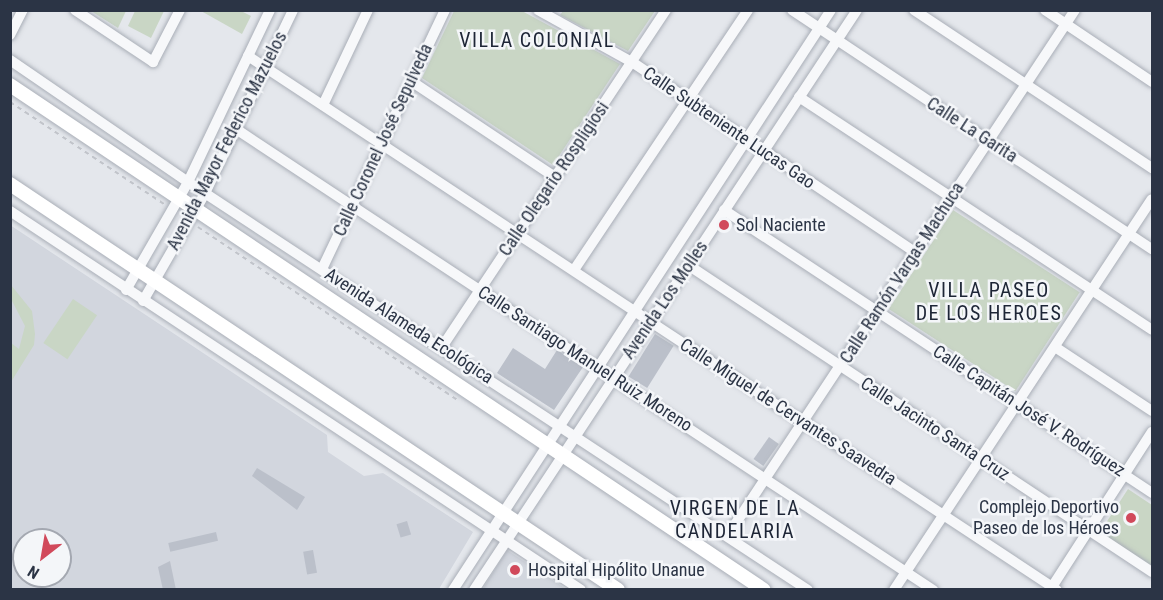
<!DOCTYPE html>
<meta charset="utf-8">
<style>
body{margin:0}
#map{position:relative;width:1163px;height:600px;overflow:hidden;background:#e4e7ec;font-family:"Roboto Condensed",sans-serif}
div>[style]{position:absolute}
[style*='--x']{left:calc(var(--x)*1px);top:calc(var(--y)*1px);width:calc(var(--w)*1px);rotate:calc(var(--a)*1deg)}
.built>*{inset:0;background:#d2d6de}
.green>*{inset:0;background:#c9d6c5;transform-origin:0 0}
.building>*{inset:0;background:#bbc0ca;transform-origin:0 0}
.path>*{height:1.5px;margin-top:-0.75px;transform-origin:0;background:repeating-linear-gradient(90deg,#c2c5cb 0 4.5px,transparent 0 9px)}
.roads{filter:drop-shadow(0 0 2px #a9aeb7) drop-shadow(0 0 2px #a9aeb7)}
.minor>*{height:10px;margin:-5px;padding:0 5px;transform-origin:5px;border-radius:5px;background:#f7f8fa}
.major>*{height:14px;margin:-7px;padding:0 7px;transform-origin:7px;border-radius:7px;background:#fff}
.dots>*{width:16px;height:16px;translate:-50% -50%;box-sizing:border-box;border:3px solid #f4f6f9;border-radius:50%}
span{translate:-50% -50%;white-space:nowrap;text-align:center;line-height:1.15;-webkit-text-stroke:5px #f4f6f9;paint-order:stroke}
.street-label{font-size:18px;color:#2b3445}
.poi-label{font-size:18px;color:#2b3445}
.left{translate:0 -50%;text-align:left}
.right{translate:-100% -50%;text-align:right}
.neighbourhood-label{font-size:20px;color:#1d2536;letter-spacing:1.5px}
.frame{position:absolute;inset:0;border:12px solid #2b3445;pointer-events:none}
.north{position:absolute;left:12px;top:528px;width:60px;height:60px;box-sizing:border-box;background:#f4f6f9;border:2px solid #a4a8b1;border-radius:50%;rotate:211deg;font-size:16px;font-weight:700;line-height:24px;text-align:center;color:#2b3445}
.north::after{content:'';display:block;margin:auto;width:21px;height:27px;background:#d1495b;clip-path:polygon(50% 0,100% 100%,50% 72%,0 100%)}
</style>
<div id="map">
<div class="built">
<i style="clip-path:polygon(evenodd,10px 225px,327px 435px,328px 452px,364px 476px,383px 473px,473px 532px,439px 589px,11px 589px,10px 225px,24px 540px,60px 540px,60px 576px,24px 576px,24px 540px)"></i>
<i style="clip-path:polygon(507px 550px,566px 589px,482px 590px)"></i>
</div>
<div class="green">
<i style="clip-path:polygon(91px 11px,126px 11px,118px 28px)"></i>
<i style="clip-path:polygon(135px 11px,164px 11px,151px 38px,128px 26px)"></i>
<i style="clip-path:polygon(201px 11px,241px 11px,251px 16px,242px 34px)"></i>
<i style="clip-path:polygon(454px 11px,522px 11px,620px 64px,553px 165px,422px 78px)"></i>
<i style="clip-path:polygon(563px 11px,563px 10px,655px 11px,628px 51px,560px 15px)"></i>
<i style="left:953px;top:210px;width:151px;height:118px;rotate:33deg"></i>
<i style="clip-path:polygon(11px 285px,32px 311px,35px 334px,34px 345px,11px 382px,11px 343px,19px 349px,25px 326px,11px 299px)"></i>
<i style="left:73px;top:299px;width:29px;height:53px;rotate:34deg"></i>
<i style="clip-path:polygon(1128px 489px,1152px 505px,1152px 566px,1100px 532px)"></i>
</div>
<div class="building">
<i style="left:655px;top:334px;width:22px;height:50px;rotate:32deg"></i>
<i style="clip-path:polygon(513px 348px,545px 369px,557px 350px,583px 367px,554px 410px,497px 373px)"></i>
<i style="left:769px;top:437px;width:12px;height:27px;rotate:35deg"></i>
<i style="clip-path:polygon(257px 468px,305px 497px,297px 510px,252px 476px)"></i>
<i style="left:407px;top:521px;width:14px;height:11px;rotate:73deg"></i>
<i style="left:216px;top:532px;width:9px;height:49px;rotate:77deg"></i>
<i style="left:313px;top:550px;width:23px;height:10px;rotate:80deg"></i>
<i style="clip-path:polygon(170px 561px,176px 590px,163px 590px,158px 567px)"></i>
</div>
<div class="path">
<i style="--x:10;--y:102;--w:185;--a:33.5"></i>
<i style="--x:198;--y:227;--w:314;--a:33.7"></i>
</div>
<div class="roads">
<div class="minor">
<i style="--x:75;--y:10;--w:94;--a:33.7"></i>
<i style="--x:153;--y:62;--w:59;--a:-62.6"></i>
<i style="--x:538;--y:10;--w:107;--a:29"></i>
<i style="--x:632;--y:62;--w:341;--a:33.9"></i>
<i style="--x:792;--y:10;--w:432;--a:33.6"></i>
<i style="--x:914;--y:10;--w:286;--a:33.6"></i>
<i style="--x:1045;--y:10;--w:129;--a:33.9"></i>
<i style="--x:10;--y:35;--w:28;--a:-63"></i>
<i style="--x:248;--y:56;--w:969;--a:33.43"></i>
<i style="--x:10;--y:60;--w:216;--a:34.4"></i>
<i style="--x:188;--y:182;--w:742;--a:33.35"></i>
<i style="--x:411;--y:81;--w:173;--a:33.7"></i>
<i style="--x:799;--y:97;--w:423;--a:33.4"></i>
<i style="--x:323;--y:105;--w:105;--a:-64.7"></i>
<i style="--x:236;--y:129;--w:836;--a:33.48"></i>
<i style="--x:724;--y:210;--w:513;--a:33.47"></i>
<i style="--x:10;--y:211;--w:685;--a:33.57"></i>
<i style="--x:688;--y:265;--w:556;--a:33.49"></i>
<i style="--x:322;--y:269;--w:287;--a:-64.6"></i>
<i style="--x:574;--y:270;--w:313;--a:-56.2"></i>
<i style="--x:126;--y:290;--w:125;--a:-60.1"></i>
<i style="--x:188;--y:182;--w:191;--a:-64.5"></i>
<i style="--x:143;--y:301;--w:125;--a:-60.1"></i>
<i style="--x:205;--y:193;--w:203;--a:-64.3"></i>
<i style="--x:442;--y:347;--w:405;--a:-56.4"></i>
<i style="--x:1055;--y:347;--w:116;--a:33.4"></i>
<i style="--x:728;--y:535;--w:629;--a:-56.54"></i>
<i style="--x:453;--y:590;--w:692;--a:-56.91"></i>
<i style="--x:474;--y:590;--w:695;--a:-56.56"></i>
<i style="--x:894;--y:590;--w:468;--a:-56.6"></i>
<i style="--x:1050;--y:590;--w:188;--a:-57.2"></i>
</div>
<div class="major">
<i style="--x:10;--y:85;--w:907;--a:33.81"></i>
<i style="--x:10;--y:184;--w:731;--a:33.73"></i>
</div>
</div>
<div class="dots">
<i style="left:724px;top:225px;background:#d1495b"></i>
<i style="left:1131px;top:518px;background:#d1495b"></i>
<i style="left:515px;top:570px;background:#d1495b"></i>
</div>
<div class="street-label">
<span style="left:729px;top:128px;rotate:34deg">Calle Subteniente Lucas Gao</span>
<span style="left:972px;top:130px;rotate:33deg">Calle La Garita</span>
<span style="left:383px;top:140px;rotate:-65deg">Calle Coronel José Sepulveda</span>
<span style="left:227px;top:141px;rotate:-63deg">Avenida Mayor Federico Mazuelos</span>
<span style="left:554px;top:179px;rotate:-56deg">Calle Olegario Rospligiosi</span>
<span style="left:902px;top:273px;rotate:-57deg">Calle Ramón Vargas Machuca</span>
<span style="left:665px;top:300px;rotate:-56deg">Avenida Los Molles</span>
<span style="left:409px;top:326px;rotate:33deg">Avenida Alameda Ecológica</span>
<span style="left:585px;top:359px;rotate:33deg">Calle Santiago Manuel Ruiz Moreno</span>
<span style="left:1029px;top:411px;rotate:33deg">Calle Capitán José V. Rodríguez</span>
<span style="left:788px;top:412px;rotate:33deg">Calle Miguel de Cervantes Saavedra</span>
<span style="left:935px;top:429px;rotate:33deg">Calle Jacinto Santa Cruz</span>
</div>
<div class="poi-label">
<span class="left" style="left:736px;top:225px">Sol Naciente</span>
<span class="right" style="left:1119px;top:518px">Complejo Deportivo<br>Paseo de los Héroes</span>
<span class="left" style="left:528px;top:570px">Hospital Hipólito Unanue</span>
</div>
<div class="neighbourhood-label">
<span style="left:537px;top:40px">VILLA COLONIAL</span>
<span style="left:989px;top:302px">VILLA PASEO<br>DE LOS HEROES</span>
<span style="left:735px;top:520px">VIRGEN DE LA<br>CANDELARIA</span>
</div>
<div class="frame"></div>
<div class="north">N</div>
</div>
